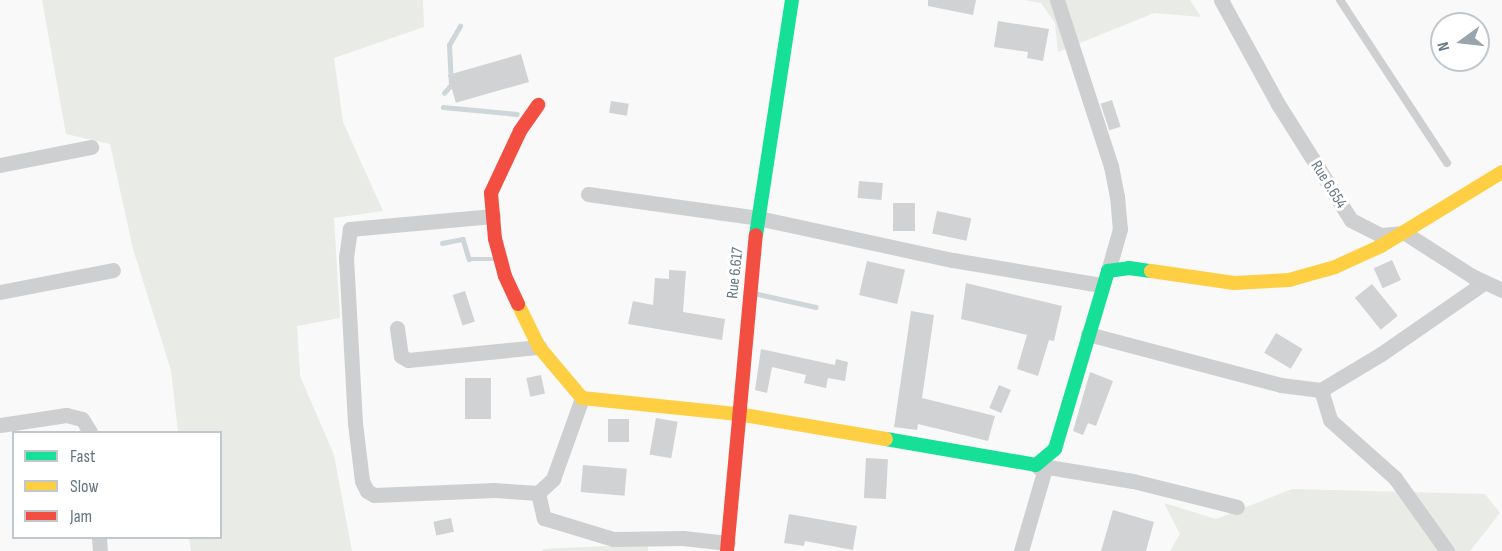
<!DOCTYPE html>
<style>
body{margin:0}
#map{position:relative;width:1502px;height:551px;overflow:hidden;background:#f9f9f9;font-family:"Sofia Sans Condensed",sans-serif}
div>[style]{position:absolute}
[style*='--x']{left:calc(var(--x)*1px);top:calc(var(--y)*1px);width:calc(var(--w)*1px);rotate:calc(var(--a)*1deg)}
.green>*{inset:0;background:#e8ebe6}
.stream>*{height:4.5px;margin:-2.25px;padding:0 2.25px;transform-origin:2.25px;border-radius:2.25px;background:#ced6d9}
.building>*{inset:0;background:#d0d2d3;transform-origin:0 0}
.lane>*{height:8px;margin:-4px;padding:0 4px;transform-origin:4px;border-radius:4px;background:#cecfd0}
.street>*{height:15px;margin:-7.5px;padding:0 7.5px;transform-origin:7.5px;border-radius:7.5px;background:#cecfd0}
.fast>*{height:14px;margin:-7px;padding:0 7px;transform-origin:7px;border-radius:7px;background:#16e098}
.slow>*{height:14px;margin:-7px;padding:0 7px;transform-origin:7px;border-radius:7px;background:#ffcf43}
.jam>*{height:14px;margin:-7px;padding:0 7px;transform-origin:7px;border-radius:7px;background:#f24e42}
span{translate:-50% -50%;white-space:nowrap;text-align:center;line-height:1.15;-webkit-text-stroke:6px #fff;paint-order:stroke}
.street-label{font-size:16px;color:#657683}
.legend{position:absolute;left:12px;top:431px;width:210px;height:108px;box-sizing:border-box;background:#fff;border:2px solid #c1c8cd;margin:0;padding:8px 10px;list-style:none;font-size:18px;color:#657683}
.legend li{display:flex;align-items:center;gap:12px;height:30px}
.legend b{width:30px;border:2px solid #c1c8cd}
.north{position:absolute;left:1430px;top:12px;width:60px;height:60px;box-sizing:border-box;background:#fff;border:2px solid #c1c8cd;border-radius:50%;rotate:255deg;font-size:16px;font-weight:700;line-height:24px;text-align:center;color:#657683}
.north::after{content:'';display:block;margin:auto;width:21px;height:27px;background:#99a4ac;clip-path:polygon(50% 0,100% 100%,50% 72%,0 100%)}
</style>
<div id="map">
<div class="green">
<i style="clip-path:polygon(42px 0,423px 0,424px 27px,334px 58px,343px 122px,383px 211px,334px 218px,340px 318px,297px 326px,300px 376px,334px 455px,352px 551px,191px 551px,189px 538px,220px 538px,220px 432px,178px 432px,171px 370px,133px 249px,110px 144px,66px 134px)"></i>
<i style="clip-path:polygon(1024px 0,1190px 0,1201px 17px,1154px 13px,1058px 52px,1055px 23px,1041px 3px)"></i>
<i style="clip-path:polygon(1292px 489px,1485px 494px,1500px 513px,1470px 551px,1170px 551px,1180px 534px,1164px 503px,1216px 519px)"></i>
<i style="clip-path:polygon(648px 544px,648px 551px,542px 551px,543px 549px)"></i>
</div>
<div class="stream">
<i style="--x:444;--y:93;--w:11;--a:-49"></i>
<i style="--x:451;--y:85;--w:40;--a:-92.9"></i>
<i style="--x:449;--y:45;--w:22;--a:-60"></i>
<i style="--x:443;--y:107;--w:74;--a:5.4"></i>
<i style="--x:442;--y:243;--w:21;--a:-11"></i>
<i style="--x:463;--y:239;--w:21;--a:73"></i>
<i style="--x:469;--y:259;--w:26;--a:0"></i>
<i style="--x:758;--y:294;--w:59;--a:12.6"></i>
</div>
<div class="building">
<i style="clip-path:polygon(928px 0,976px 0,973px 15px,928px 6px)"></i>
<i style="clip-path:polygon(998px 21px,1049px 29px,1043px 61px,1027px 58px,1028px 52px,994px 47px)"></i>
<i style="left:521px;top:54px;width:29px;height:76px;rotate:74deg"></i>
<i style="left:1112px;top:100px;width:28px;height:12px;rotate:72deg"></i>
<i style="left:611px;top:101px;width:18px;height:12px;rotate:9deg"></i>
<i style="left:859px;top:181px;width:24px;height:17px;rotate:5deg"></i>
<i style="left:893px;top:203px;width:22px;height:28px"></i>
<i style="left:937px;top:211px;width:35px;height:23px;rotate:12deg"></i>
<i style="left:1392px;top:260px;width:22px;height:20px;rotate:66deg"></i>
<i style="left:867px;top:261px;width:39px;height:35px;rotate:13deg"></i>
<i style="clip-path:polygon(669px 270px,686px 271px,683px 312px,725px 319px,722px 340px,628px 324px,633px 301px,653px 305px,655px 278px,669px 279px)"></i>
<i style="clip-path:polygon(966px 283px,1062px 306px,1054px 341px,1049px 340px,1038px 376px,1017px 369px,1027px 335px,961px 319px)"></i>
<i style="left:1372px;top:284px;width:41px;height:22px;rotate:51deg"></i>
<i style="left:465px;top:291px;width:32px;height:13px;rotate:72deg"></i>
<i style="clip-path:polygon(911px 311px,934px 315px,922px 398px,995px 416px,988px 441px,918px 424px,917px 430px,894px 427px)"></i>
<i style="left:1276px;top:333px;width:31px;height:23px;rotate:31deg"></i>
<i style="clip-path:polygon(761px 349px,835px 365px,836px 359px,848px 362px,845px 381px,828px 378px,826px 388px,804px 383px,806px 375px,772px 367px,767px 393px,755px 390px)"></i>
<i style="clip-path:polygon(1090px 372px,1113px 381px,1096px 426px,1088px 423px,1083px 435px,1073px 431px)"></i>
<i style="left:541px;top:375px;width:19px;height:15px;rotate:78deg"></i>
<i style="left:465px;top:378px;width:26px;height:41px"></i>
<i style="left:999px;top:385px;width:13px;height:25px;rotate:23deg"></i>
<i style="left:656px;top:418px;width:22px;height:37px;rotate:10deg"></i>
<i style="left:608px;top:419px;width:21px;height:23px"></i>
<i style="left:866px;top:458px;width:22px;height:40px;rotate:3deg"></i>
<i style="left:583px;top:465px;width:44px;height:27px;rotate:5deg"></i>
<i style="clip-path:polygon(1113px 510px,1154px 522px,1146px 551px,1101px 551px)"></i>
<i style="clip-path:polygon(789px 514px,857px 526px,853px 550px,805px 541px,804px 546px,784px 543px)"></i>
<i style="left:451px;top:518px;width:14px;height:18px;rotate:78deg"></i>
</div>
<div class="lane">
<i style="--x:1340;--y:0;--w:195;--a:56.7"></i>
</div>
<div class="street">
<i style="--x:1057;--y:0;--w:175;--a:72"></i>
<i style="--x:1111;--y:166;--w:31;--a:79"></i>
<i style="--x:1117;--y:196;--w:33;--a:85"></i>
<i style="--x:1120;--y:229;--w:44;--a:105.9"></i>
<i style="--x:1221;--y:0;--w:119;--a:61.3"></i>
<i style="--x:1278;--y:104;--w:137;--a:57.8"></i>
<i style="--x:1351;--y:220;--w:34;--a:27"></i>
<i style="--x:1381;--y:235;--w:24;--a:-5"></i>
<i style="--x:1405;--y:233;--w:80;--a:32.7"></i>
<i style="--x:1472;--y:276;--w:33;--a:25"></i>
<i style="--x:0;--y:165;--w:93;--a:-11.2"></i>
<i style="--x:588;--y:194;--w:172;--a:8"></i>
<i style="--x:758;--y:218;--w:199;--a:12.2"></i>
<i style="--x:953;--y:260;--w:150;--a:9.6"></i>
<i style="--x:493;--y:216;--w:144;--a:174.8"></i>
<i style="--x:350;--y:229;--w:28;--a:98"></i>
<i style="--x:346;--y:257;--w:166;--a:86.9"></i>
<i style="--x:355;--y:423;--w:58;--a:83.1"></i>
<i style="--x:362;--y:481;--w:11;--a:63"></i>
<i style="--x:367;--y:491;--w:8;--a:30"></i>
<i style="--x:374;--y:495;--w:120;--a:-2.4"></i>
<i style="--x:494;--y:490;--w:44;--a:3.9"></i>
<i style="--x:538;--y:493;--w:26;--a:77"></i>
<i style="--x:544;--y:518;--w:72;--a:16.9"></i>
<i style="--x:613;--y:539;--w:70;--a:-0.8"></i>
<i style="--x:683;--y:538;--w:45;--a:6.3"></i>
<i style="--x:0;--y:292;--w:115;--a:-11"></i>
<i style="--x:397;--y:328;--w:28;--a:82"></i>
<i style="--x:401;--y:356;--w:8;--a:30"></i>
<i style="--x:408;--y:360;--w:132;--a:-5.7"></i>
<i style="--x:1088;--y:334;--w:200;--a:14.8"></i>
<i style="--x:1281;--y:385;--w:40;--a:7.1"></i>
<i style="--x:1321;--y:390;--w:70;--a:-31"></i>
<i style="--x:1381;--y:354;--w:126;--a:-34.7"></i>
<i style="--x:1321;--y:390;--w:31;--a:73"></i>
<i style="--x:1330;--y:420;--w:87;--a:41.7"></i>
<i style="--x:1395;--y:478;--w:90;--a:54.5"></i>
<i style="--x:0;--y:425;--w:67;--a:-8.6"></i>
<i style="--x:66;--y:415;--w:16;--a:14"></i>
<i style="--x:82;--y:419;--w:15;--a:58"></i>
<i style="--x:1036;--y:465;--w:98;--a:9.4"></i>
<i style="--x:1133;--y:481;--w:107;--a:14"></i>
<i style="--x:538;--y:493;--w:21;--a:-43"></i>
<i style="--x:553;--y:479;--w:86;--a:-70.3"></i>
<i style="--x:99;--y:538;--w:13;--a:86"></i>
<i style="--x:1021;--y:551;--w:82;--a:-73.8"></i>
<i style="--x:1044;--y:472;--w:11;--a:-139"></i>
</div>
<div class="fast">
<i style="--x:756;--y:235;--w:238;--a:-81.3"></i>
<i style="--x:886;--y:439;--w:152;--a:9.8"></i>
<i style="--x:1036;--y:465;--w:25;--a:-40"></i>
<i style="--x:1055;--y:449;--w:186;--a:-73.4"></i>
<i style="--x:1108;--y:271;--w:21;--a:-8"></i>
<i style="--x:1129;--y:268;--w:22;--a:8"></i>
</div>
<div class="slow">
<i style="--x:1151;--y:271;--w:84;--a:8.2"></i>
<i style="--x:1234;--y:283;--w:55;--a:-3.1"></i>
<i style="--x:1289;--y:280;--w:48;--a:-15.8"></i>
<i style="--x:1335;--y:267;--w:51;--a:-24.5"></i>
<i style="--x:1381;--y:246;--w:142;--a:-31.4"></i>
<i style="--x:518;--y:304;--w:48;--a:64"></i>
<i style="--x:539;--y:347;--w:67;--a:49.9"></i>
<i style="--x:582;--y:398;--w:157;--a:5.9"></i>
<i style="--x:738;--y:414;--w:150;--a:9.6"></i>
</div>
<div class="jam">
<i style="--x:518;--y:304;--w:31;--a:-115"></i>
<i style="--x:505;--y:276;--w:38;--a:-105"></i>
<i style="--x:495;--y:239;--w:46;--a:-95"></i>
<i style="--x:491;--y:193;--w:68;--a:-64.9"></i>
<i style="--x:520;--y:131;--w:32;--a:-55"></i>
<i style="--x:727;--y:551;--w:317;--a:-84.8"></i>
</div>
<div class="street-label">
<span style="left:1328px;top:185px;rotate:58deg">Rue 6.654</span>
<span style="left:736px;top:273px;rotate:-84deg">Rue 6.617</span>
</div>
<ul class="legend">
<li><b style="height:8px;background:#16e098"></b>Fast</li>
<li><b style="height:8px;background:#ffcf43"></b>Slow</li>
<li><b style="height:8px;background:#f24e42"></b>Jam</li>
</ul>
<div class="north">N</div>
</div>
